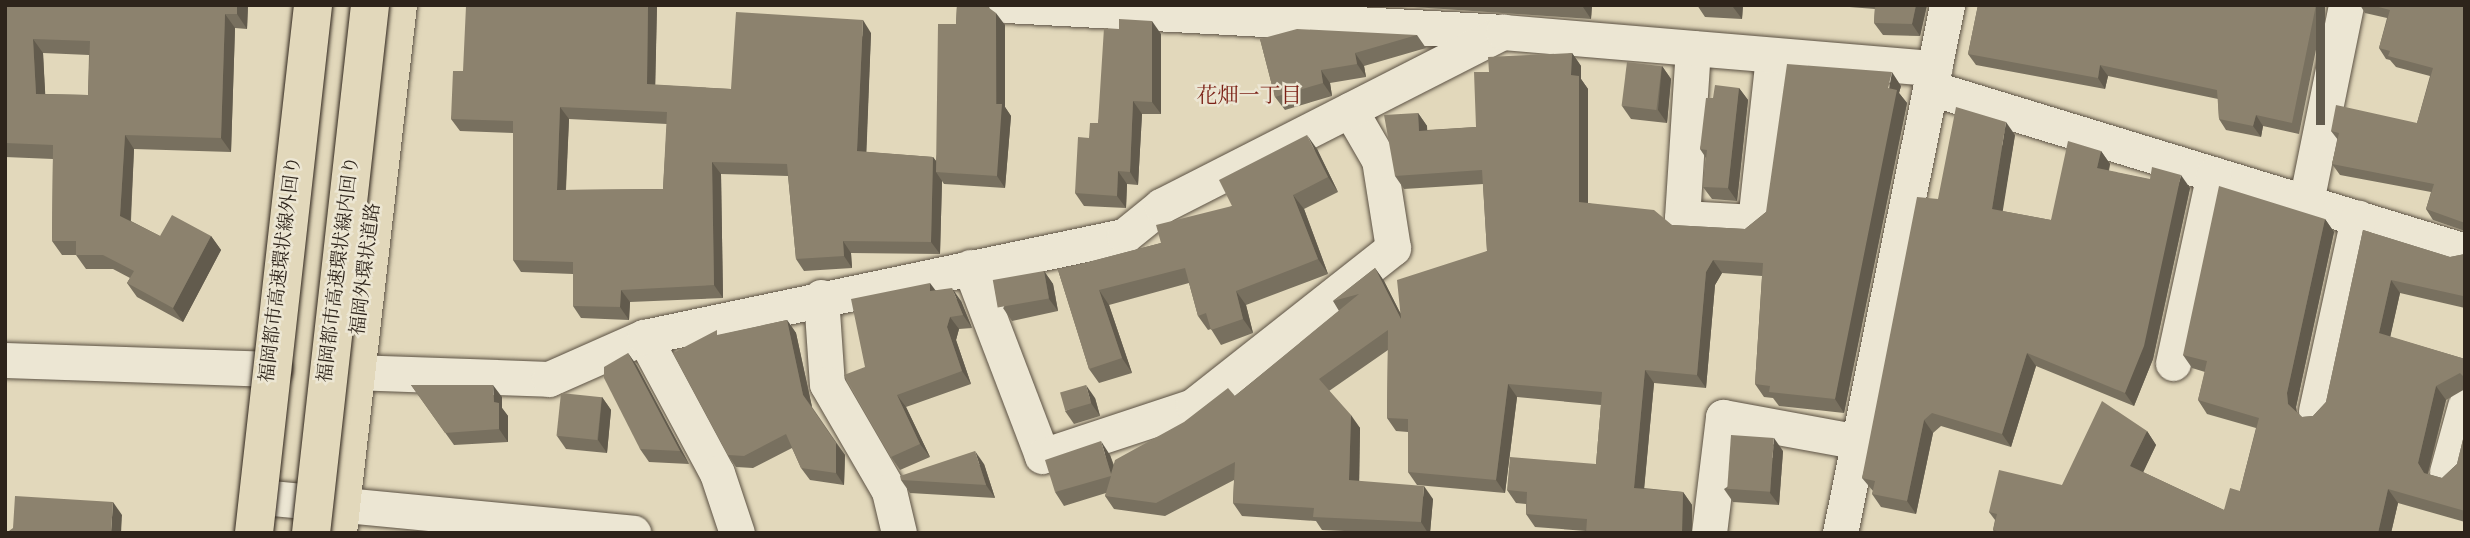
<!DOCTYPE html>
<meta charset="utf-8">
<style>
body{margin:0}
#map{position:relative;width:2470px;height:538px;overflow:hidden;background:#e2d8bb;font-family:"Libre Caslon Text","Noto Serif JP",serif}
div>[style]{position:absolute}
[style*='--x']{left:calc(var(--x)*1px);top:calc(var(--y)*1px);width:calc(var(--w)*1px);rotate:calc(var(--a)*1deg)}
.roads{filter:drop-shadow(0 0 2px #5b5143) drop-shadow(0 0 2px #5b5143)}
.minor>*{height:35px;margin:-17.5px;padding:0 17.5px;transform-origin:17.5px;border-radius:17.5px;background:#ece6d3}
.highway>*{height:38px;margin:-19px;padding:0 19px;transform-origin:19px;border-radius:19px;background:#e2d8bb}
.bridges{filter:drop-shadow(0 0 2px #2e241b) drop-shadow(0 0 2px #2e241b)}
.highway-bridge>*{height:38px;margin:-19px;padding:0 19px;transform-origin:19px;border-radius:19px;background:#e2d8bb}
.wall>*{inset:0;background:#78705f}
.shaded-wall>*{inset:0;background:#625b4d;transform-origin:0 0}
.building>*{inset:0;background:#8c826e;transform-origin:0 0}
span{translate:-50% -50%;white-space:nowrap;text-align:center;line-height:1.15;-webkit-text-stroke:5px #ece6d3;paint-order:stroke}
.street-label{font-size:19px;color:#2e241b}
.neighbourhood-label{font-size:21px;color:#7a1f14}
.frame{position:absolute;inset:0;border:7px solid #2e241b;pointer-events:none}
</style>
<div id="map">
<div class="roads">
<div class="minor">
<i style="--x:1006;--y:5;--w:498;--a:3.1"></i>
<i style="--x:1693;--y:48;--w:170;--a:93.7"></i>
<i style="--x:1682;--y:218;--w:73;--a:3.1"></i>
<i style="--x:1755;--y:222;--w:168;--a:-83.8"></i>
<i style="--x:1931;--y:88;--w:558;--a:16.97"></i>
<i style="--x:2306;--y:202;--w:201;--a:-78.5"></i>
<i style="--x:970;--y:267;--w:202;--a:69.1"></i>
<i style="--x:1042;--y:456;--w:159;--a:-18.3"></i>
<i style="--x:1193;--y:406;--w:255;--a:-38.3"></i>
<i style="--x:1393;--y:248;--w:89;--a:-99"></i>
<i style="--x:1379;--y:160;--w:58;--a:-120.1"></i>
<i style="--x:821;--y:297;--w:87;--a:86.1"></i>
<i style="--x:827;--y:384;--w:124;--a:59.9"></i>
<i style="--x:889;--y:491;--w:43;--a:76.6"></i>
<i style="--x:644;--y:337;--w:154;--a:61.8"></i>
<i style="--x:717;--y:473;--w:63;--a:71.6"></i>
<i style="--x:5;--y:360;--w:269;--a:1.9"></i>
<i style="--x:2173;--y:363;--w:193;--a:-77.8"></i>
<i style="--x:352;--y:372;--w:197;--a:2"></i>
<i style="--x:549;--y:379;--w:104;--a:-23.9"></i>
<i style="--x:644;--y:337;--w:491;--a:-11.9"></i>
<i style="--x:1124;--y:236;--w:48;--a:-39"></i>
<i style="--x:1161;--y:206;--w:384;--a:-27"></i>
<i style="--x:1503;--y:32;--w:433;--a:4.8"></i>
<i style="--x:2316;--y:411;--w:198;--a:-77.7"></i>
<i style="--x:2447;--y:472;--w:68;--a:-74.7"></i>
<i style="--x:262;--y:497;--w:373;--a:5.5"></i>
<i style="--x:1709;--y:533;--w:117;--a:-83.1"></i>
<i style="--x:1723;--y:417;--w:138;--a:10.4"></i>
<i style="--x:1840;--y:533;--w:539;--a:-78.54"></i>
</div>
<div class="highway">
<i style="--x:338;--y:533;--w:531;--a:-83.52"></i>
</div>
</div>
<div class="bridges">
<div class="highway-bridge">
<i style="--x:254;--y:533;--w:531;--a:-83.62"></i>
<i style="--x:311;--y:533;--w:531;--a:-83.62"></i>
</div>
</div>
<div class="wall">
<i style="clip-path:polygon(evenodd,5px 5px,248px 5px,247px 29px,235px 28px,231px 152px,134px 149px,131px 221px,160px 236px,211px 236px,221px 250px,183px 322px,137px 297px,127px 283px,130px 278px,113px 269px,86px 269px,76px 255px,62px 255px,52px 241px,53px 159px,5px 157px,5px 5px,43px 53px,89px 55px,88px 95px,45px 94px,43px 53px)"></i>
<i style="clip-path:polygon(evenodd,657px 5px,655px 85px,731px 89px,871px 33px,866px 152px,933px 157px,936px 161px,956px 24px,957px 5px,989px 5px,988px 8px,1005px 25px,1005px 107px,1011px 116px,1005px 188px,944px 184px,942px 181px,940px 254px,851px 253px,852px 268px,804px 271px,796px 259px,788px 176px,721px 174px,723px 298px,630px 302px,629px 320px,581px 318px,573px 306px,573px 274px,521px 272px,513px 260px,513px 133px,460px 131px,451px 119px,463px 71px,657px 5px,569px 119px,667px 124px,663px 189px,566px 190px,569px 119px)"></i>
<i style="clip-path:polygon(1398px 5px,1592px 5px,1591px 19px,1399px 6px)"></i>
<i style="clip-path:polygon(1694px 5px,1743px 5px,1742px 19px,1705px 17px,1697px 5px)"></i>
<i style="clip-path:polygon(1824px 5px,1927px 5px,1920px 36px,1883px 35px,1874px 23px,1875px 9px)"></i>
<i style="clip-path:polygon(1978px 5px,2325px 5px,2299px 134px,2263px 126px,2261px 137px,2226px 130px,2219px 119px,2218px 99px,2108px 76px,2105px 89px,1976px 65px,1968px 54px)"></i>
<i style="clip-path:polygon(2360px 5px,2465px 5px,2465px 231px,2433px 220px,2426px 209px,2431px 192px,2340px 175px,2332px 164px,2338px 140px,2331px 131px,2417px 123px,2430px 76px,2396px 67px,2390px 60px,2386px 59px,2379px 48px,2387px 18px,2365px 13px)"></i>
<i style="clip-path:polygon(1119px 29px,1161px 34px,1161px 114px,1142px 114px,1138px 185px,1127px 184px,1126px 208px,1084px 206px,1075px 193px,1089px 138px,1098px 123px)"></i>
<i style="clip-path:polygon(1417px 35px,1426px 48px,1364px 66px,1366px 77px,1330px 83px,1332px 96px,1285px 110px,1275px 97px,1260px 39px)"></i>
<i style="clip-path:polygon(1572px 53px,1581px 66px,1581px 79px,1588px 89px,1588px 203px,1672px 225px,1745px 229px,1766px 212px,1901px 86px,1899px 93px,1907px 103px,1844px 413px,1779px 406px,1773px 398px,1764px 397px,1755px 384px,1762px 276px,1722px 273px,1715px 285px,1706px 388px,1654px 383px,1644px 488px,1683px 492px,1692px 505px,1692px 533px,1586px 533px,1586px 531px,1535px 527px,1526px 514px,1526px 504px,1516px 503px,1507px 490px,1596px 464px,1601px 405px,1517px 397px,1505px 493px,1417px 485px,1408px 472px,1408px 432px,1396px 431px,1387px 418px,1388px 350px,1329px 391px,1360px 428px,1359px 481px,1433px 499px,1430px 533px,1389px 533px,1322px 530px,1316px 521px,1242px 516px,1233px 503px,1234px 480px,1165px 516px,1114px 509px,1105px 496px,1106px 493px,1064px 506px,1055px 492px,1110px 455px,1114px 465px,1235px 396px,1339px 311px,1333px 301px,1375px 268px,1384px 281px,1400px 313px,1487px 251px,1483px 184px,1404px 189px,1395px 176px,1418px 113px,1427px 126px,1427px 130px,1476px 127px,1489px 72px)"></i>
<i style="clip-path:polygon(1662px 66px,1671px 79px,1667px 123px,1631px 119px,1622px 106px)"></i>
<i style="clip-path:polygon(1739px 88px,1748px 100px,1737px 201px,1712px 199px,1703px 187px,1706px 158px,1700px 149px,1713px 98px)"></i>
<i style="clip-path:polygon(2015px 135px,2002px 211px,2051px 220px,2101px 151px,2110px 164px,2109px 171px,2190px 188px,2153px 359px,2134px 406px,2036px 366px,2011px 447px,1941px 426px,1933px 433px,1916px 514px,1881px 507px,1872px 494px,1873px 491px,1862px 478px,1938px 199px)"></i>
<i style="clip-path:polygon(1317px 149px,1338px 192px,1304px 209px,1328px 274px,1246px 305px,1253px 333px,1221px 345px,1211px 329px,1208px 330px,1198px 316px,1189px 283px,1109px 305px,1132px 373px,1099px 383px,1089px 369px,1058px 270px,1161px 243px,1232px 206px)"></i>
<i style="clip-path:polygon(2325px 219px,2334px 232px,2296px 407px,2297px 412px,2302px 417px,2313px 416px,2326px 402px,2363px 230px,2450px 257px,2465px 254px,2465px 308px,2400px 293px,2390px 337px,2465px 359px,2465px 389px,2446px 400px,2428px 474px,2442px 478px,2457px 464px,2465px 431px,2465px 522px,2398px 503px,2391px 533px,1995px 533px,1993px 530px,1995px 520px,1989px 512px,2062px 485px,2147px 431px,2156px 445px,2143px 472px,2224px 510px,2240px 491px,2256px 428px,2207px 414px,2198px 400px,2205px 372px,2192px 368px,2183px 355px)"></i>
<i style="clip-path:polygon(1044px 271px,1053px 284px,1058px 311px,1012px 321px,1003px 308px)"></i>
<i style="clip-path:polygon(935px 290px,961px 301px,972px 328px,959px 329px,956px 340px,971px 384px,906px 407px,930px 457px,900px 470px,891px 457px,865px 367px)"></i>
<i style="clip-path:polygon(787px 320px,796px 333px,812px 407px,845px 455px,844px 485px,810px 480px,801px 468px,792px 448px,753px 468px,736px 467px,728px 455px,720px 335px)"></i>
<i style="clip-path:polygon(628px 353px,637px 366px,689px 464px,649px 462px,640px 449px)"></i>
<i style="clip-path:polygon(411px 385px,502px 397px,502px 408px,508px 416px,508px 442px,454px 445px)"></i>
<i style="clip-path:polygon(602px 397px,611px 410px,607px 453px,566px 449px,557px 436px)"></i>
<i style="clip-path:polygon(1095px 398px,1100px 416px,1074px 424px,1065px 411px)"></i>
<i style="clip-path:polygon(1783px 451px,1779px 505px,1733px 502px,1724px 489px)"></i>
<i style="clip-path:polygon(984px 464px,995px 498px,910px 493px,901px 480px)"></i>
</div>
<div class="shaded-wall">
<i style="clip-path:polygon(237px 5px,248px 5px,247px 29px,237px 14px)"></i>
<i style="clip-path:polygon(648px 5px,657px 5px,655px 97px,647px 84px)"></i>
<i style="clip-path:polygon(1583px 5px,1592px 5px,1591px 19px,1583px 7px)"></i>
<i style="clip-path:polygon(1733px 5px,1743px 5px,1742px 19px,1733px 7px)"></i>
<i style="clip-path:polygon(1916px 5px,1927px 5px,1920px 36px,1912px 24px)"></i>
<i style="left:2316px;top:5px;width:9px;height:120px"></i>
<i style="clip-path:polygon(996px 13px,1005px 25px,1005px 107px,1011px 116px,1005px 188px,997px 176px)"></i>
<i style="clip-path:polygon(225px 14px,235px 28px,231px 152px,221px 138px)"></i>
<i style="clip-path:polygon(863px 20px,871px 33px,866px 163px,857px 151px)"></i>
<i style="clip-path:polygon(1152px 21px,1161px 34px,1161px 114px,1152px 102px)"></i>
<i style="clip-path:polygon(33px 39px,43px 53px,46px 108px,36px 94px)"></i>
<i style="clip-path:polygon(1355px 53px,1364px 66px,1366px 77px,1357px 64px)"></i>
<i style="clip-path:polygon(1572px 53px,1581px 66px,1581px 79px,1588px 89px,1588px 215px,1579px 202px,1571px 75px)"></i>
<i style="clip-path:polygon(2100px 65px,2108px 76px,2105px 89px,2098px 78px)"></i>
<i style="clip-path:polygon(1662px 66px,1671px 79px,1667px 123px,1658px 110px)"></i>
<i style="clip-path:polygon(1321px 70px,1330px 83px,1332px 96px,1323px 83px)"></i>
<i style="clip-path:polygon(1892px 72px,1901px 86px,1899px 93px,1907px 103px,1844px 413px,1835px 399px)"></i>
<i style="clip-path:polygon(1739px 88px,1748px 100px,1737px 201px,1728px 188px)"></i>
<i style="clip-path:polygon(1133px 101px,1142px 114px,1138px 185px,1130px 172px)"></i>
<i style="clip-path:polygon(560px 107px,569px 119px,565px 202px,557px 190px)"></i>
<i style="clip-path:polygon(1418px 113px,1427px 126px,1428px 144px,1419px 131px)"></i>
<i style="clip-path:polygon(2256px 115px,2263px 126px,2261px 137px,2253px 126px)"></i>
<i style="clip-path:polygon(2006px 122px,2015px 135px,2001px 222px,1992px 209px)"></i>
<i style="clip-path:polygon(125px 135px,134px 149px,130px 230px,120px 216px)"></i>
<i style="clip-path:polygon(1307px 135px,1317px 149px,1338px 192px,1328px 177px)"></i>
<i style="clip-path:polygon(2101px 151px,2110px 164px,2106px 181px,2097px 168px)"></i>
<i style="clip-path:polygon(933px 157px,942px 169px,936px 172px,942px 181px,940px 254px,931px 242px)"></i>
<i style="clip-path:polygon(712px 162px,721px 174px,723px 298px,714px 285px)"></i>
<i style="clip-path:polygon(1118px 171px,1127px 184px,1126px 208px,1117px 196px)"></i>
<i style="clip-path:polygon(2181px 175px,2190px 188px,2153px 359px,2134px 406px,2125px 393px)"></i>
<i style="clip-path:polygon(1293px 195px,1304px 209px,1328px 274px,1318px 259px)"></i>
<i style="clip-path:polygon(2325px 219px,2334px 232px,2296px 407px,2297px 418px,2288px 404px,2287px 393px)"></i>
<i style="clip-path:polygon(211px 236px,221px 250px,183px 322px,173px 308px)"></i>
<i style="clip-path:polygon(843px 241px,851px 253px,852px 268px,844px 256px)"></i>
<i style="clip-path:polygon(1713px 260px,1722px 273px,1715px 285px,1706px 388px,1697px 375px,1706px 272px)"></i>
<i style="clip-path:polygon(1375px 268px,1384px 281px,1410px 332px,1401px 319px)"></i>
<i style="clip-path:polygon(1044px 271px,1053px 284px,1058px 311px,1049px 299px)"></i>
<i style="clip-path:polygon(2391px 280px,2400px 293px,2388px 347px,2379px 333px)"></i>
<i style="clip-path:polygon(930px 283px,939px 295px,930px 291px)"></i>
<i style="clip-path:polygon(952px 288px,961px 301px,972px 328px,963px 315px)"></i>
<i style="clip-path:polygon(621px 290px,630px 302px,629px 320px,620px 307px)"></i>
<i style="clip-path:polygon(1099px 290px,1109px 305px,1132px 373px,1122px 358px)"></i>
<i style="clip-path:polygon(1236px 291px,1246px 305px,1253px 333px,1243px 319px)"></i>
<i style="clip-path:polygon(950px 317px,959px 329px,956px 340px,971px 384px,962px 371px,947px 327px)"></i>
<i style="clip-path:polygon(787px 320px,796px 333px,812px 407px,803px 395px)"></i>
<i style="clip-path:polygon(628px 353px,637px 366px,689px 464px,680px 451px)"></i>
<i style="clip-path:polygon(2027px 353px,2036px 366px,2011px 447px,2002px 434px)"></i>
<i style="clip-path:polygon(1645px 370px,1654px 383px,1643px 501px,1634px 488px)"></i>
<i style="clip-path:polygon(1508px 384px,1517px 397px,1505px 493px,1496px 480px)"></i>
<i style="clip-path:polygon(493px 385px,502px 397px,502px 408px,508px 416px,508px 442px,499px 429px,494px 402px)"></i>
<i style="clip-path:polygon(1086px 385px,1095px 398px,1100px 416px,1091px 403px)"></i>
<i style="clip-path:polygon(2436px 386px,2446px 400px,2427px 476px,2424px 473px,2418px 463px)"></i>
<i style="clip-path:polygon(897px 395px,906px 407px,930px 457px,920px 444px)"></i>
<i style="clip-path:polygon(602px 397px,611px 410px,607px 453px,598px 440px)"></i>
<i style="clip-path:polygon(1351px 415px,1360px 428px,1359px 493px,1349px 480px)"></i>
<i style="clip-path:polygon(1924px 420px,1933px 433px,1916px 514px,1907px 501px)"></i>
<i style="clip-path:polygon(2147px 431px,2156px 445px,2140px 479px,2130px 466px)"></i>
<i style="clip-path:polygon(1774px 438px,1783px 451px,1779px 505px,1770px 493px)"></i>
<i style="clip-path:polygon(1101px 441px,1110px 455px,1120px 487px,1111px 474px)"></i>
<i style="clip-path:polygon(836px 443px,845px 455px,844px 485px,836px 473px)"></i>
<i style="clip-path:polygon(975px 451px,984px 464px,995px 498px,986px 485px)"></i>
<i style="clip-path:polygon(1424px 486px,1433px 499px,1430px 533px,1428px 533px,1421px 522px)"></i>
<i style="clip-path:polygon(2388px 489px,2398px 503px,2391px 533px,2378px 533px)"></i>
<i style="clip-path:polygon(1683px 492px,1692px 505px,1692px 533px,1682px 533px)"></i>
<i style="clip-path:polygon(113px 502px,122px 515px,121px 533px,111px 533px)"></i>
</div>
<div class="building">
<i style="clip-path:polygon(evenodd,5px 5px,237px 5px,237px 14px,225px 14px,221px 138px,125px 135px,120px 216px,160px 236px,172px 215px,211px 236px,173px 308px,127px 283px,134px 271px,103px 255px,76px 255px,76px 241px,52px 241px,53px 145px,5px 143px,5px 5px,33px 39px,90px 41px,88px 95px,36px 94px,33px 39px)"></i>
<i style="clip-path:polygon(evenodd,472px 5px,648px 5px,647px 84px,731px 89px,736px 12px,863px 20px,857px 151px,933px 157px,931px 242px,843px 241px,844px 256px,796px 259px,787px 164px,712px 162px,714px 285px,621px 290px,620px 307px,573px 306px,573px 262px,513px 260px,513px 121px,451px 119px,453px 71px,463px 71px,466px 6px,472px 6px,472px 5px,560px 107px,667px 112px,663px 189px,557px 190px,560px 107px)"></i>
<i style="clip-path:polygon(957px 5px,985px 5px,996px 13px,996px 104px,1002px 104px,997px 176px,936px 172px,938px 24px,956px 24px)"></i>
<i style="clip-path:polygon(1711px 5px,1733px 5px,1733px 7px)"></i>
<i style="clip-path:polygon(1875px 5px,1916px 5px,1912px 24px,1874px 23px)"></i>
<i style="clip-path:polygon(1978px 5px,2316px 5px,2292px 123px,2256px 115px,2253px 126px,2219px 119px,2217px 90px,2100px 65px,2098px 78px,1968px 54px)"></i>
<i style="clip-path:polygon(2371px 5px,2465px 5px,2465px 223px,2426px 209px,2434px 184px,2332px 164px,2339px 133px,2331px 131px,2336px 105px,2417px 123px,2433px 68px,2388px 56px,2390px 51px,2379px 48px,2390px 10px)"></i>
<i style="clip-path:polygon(1119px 19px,1152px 21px,1152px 102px,1133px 101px,1130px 172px,1118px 171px,1117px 196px,1075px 193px,1078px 137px,1089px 138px,1090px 123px,1098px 123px,1104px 28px,1119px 29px)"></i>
<i style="clip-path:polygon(1297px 29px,1417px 35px,1355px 53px,1357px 64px,1321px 70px,1323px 83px,1275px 97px,1260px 39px)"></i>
<i style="clip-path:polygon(1572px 53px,1571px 75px,1579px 76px,1579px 202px,1654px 210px,1672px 225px,1745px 229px,1766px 212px,1787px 64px,1892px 72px,1888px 88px,1897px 90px,1835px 399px,1769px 392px,1770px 386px,1755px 384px,1763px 263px,1713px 260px,1706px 272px,1697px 375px,1645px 370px,1634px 488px,1683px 492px,1682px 533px,1586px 533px,1587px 519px,1526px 514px,1527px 492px,1507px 490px,1510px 457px,1596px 464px,1602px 392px,1508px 384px,1496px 480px,1408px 472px,1408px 419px,1387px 418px,1388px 330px,1319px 379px,1351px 415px,1349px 480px,1424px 486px,1421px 522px,1313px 517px,1314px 508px,1233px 503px,1235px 462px,1156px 503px,1105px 496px,1111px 476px,1055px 492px,1045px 460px,1101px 441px,1111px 474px,1115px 460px,1184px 422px,1228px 388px,1235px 396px,1359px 294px,1333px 301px,1375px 268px,1401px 319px,1397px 280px,1487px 251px,1482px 170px,1395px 176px,1384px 115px,1418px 113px,1419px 131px,1476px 127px,1474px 72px,1489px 72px,1488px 57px)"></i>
<i style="left:1627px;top:62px;width:35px;height:44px;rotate:7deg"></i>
<i style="clip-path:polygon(1715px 85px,1739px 88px,1728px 188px,1703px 187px,1707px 150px,1700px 149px,1706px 98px,1713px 98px)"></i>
<i style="clip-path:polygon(1956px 107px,2006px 122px,1992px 209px,2051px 220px,2068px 141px,2101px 151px,2097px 168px,2150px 179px,2152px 167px,2181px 175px,2144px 346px,2125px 393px,2027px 353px,2002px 434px,1932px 413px,1924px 420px,1907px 501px,1872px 494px,1875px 481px,1862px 478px,1917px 197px,1938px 199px)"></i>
<i style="clip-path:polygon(1307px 135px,1328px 177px,1293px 195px,1318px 259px,1236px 291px,1243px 319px,1211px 330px,1206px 313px,1198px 316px,1185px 268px,1099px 290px,1122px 358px,1089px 369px,1058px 270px,1161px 243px,1156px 225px,1232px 206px,1219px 180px)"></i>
<i style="clip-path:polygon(2219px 186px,2325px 219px,2287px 393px,2288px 404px,2302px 417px,2313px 416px,2326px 402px,2363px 230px,2450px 257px,2465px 254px,2463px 296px,2391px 280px,2379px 333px,2465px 359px,2465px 378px,2460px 373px,2436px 386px,2418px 463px,2424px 473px,2442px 478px,2457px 464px,2465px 431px,2465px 511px,2388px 489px,2378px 533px,2005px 533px,1993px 530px,1997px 514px,1989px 512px,1999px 470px,2062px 485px,2102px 401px,2147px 431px,2130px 466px,2224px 510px,2230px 488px,2240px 491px,2259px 418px,2198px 400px,2207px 361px,2183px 355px)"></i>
<i style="left:1044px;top:271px;width:28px;height:52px;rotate:80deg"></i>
<i style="clip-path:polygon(930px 283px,930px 291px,952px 288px,963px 315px,950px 317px,947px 327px,962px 371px,897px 395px,920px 444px,891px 457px,844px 375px,865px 367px,851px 299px)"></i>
<i style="clip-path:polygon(787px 320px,803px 395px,836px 443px,836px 473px,801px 468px,786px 434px,744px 456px,728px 455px,673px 353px,717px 330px,717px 335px)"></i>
<i style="clip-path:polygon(628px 353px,680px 451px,640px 449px,604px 378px,604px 367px)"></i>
<i style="clip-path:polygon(411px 385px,493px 385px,494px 402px,499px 403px,499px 429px,445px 433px)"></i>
<i style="left:1086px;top:385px;width:19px;height:27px;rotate:74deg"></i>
<i style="left:561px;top:393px;width:41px;height:43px;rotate:6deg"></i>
<i style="left:1731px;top:435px;width:43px;height:54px;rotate:4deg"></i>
<i style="clip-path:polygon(975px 451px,986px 485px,901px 480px,900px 476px)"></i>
<i style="clip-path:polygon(15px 496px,113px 502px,111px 533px,6px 533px,13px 528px)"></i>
</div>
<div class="street-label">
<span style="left:280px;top:269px;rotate:-83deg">福岡都市高速環状線外回り</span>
<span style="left:338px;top:269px;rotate:-83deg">福岡都市高速環状線内回り</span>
<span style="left:365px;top:269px;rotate:-83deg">福岡外環状道路</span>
</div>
<div class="neighbourhood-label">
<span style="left:1249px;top:95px">花畑一丁目</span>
</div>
<div class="frame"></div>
</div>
